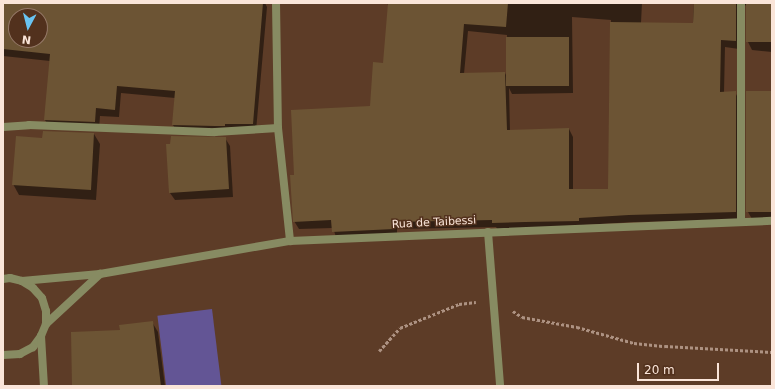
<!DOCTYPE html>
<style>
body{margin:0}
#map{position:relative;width:775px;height:389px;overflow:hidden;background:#5d3c27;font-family:"DejaVu Sans",sans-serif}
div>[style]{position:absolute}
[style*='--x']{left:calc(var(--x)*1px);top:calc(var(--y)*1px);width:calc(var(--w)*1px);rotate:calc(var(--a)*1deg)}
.green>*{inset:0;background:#635595;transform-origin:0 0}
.shadow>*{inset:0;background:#0007}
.building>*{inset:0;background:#6c5434;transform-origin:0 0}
.path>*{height:2.5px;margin-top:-1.25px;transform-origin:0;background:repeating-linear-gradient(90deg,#ad9282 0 3px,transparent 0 5px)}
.minor>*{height:8px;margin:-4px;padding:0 4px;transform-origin:4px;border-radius:4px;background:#878b62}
.tertiary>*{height:8px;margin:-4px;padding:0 4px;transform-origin:4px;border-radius:4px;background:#878b62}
span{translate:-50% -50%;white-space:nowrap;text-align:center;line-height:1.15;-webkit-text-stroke:3px #52311d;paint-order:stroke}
.street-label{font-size:11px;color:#fae5d9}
.frame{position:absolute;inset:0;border:4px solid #fae5d9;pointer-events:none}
.north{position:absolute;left:8px;top:8px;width:40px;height:40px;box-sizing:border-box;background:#52311d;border:1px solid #957968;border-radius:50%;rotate:187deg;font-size:11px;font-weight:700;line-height:16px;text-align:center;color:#fae5d9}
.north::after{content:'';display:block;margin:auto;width:14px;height:18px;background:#69c3f1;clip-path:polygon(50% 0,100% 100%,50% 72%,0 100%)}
.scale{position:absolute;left:637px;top:363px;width:82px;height:18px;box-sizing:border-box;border:2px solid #fae5d9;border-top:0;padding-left:5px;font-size:12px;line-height:14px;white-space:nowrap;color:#fae5d9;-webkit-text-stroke:3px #52311d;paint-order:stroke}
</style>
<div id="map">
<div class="green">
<i style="left:212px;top:309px;width:78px;height:55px;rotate:83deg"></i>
</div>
<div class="shadow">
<i style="clip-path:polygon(evenodd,3px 3px,265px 3px,267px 7px,256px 131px,177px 132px,173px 125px,175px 98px,121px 93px,119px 117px,100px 116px,99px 129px,49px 127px,45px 120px,50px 61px,3px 56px,3px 3px,16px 16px,40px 16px,40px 40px,16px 40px,16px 16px)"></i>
<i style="clip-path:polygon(evenodd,387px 3px,642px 3px,641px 23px,693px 24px,694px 3px,772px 3px,772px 52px,752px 50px,748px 42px,747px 5px,742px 6px,739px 49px,725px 47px,724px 93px,735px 92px,739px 100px,739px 220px,634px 222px,498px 230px,496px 227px,397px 229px,397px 237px,337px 240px,333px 228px,299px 229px,294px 221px,296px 176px,371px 107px,384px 64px,389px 7px,387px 3px,572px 17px,611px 20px,609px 190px,573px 190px,573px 137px,569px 129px,510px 131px,509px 88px,512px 94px,573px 93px,572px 17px,387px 3px,468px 31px,507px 35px,508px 79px,505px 73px,464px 74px,468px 31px)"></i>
<i style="clip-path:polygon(772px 91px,772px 218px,752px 219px,748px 212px)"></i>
<i style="clip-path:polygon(94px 134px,100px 144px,96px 200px,19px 195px,13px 184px)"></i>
<i style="clip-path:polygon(225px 138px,230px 146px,233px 197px,175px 200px,170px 193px)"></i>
<i style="clip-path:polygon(152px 322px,158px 332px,165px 386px,73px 386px,121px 331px)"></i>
</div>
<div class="building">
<i style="clip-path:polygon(evenodd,3px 3px,263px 3px,253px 124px,225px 124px,225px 126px,215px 126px,172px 125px,175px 91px,117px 86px,115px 110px,96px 108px,95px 122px,44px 120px,50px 54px,3px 49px,3px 3px,16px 16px,40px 16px,40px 40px,16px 40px,16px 16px)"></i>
<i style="clip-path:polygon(388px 3px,508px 3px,506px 27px,464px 24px,460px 73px,505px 72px,507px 130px,569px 128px,569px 189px,608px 189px,610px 22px,693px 23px,694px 3px,736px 3px,736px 41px,721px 40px,720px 92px,736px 91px,736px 212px,629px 215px,579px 218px,579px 221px,525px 222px,492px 223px,492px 220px,393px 222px,394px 229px,332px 232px,331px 220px,293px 222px,290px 175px,294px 175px,291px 110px,370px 106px,373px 62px,383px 63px)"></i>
<i style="left:746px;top:3px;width:26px;height:39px"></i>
<i style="left:506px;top:37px;width:63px;height:49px"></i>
<i style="left:746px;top:91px;width:26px;height:121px"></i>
<i style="clip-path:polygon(43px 131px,94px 133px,91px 190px,12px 185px,16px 136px,42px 138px)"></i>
<i style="clip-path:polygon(171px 136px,226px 137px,229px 189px,169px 193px,166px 144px,170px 144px)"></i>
<i style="clip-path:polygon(153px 321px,161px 386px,72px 386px,71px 332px,120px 330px,119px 325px)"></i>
</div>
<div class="path">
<i style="--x:513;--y:311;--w:11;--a:34"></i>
<i style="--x:522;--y:317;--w:56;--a:10.3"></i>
<i style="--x:577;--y:327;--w:59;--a:15.7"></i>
<i style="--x:634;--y:343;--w:31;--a:6"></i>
<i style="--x:665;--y:346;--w:107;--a:3.2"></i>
<i style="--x:379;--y:351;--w:31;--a:-48"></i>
<i style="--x:400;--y:328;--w:64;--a:-22.1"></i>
<i style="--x:459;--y:304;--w:17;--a:-7"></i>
</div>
<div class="minor">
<i style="--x:276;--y:3;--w:125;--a:89.1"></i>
<i style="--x:278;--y:128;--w:114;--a:83.9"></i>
<i style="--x:741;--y:3;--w:219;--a:90"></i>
<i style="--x:3;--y:127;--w:26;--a:-4"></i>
<i style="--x:29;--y:125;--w:186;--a:2.2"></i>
<i style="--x:215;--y:132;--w:63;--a:-3.6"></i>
<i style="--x:488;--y:232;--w:154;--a:85.5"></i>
</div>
<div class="tertiary">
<i style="--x:3;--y:279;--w:7;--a:-8"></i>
<i style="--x:10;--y:278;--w:12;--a:14"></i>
<i style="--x:22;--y:281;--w:13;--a:32"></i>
<i style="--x:33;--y:288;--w:13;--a:48"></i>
<i style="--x:42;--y:298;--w:14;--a:73"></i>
<i style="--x:46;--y:311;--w:13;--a:90"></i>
<i style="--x:46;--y:324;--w:13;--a:113"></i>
<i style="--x:41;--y:336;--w:14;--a:126"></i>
<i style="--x:33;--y:347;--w:15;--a:152"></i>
<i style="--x:20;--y:354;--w:17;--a:177"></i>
<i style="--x:22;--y:281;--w:78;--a:-5.1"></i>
<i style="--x:100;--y:274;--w:193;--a:-9.9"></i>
<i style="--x:290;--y:241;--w:482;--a:-2.4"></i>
<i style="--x:46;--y:324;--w:74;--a:-42.8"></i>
<i style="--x:41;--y:336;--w:50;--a:86.6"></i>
</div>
<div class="street-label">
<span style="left:434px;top:223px;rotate:-3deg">Rua de Taibessi</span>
</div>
<div class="frame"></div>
<div class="north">N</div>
<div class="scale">20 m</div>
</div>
